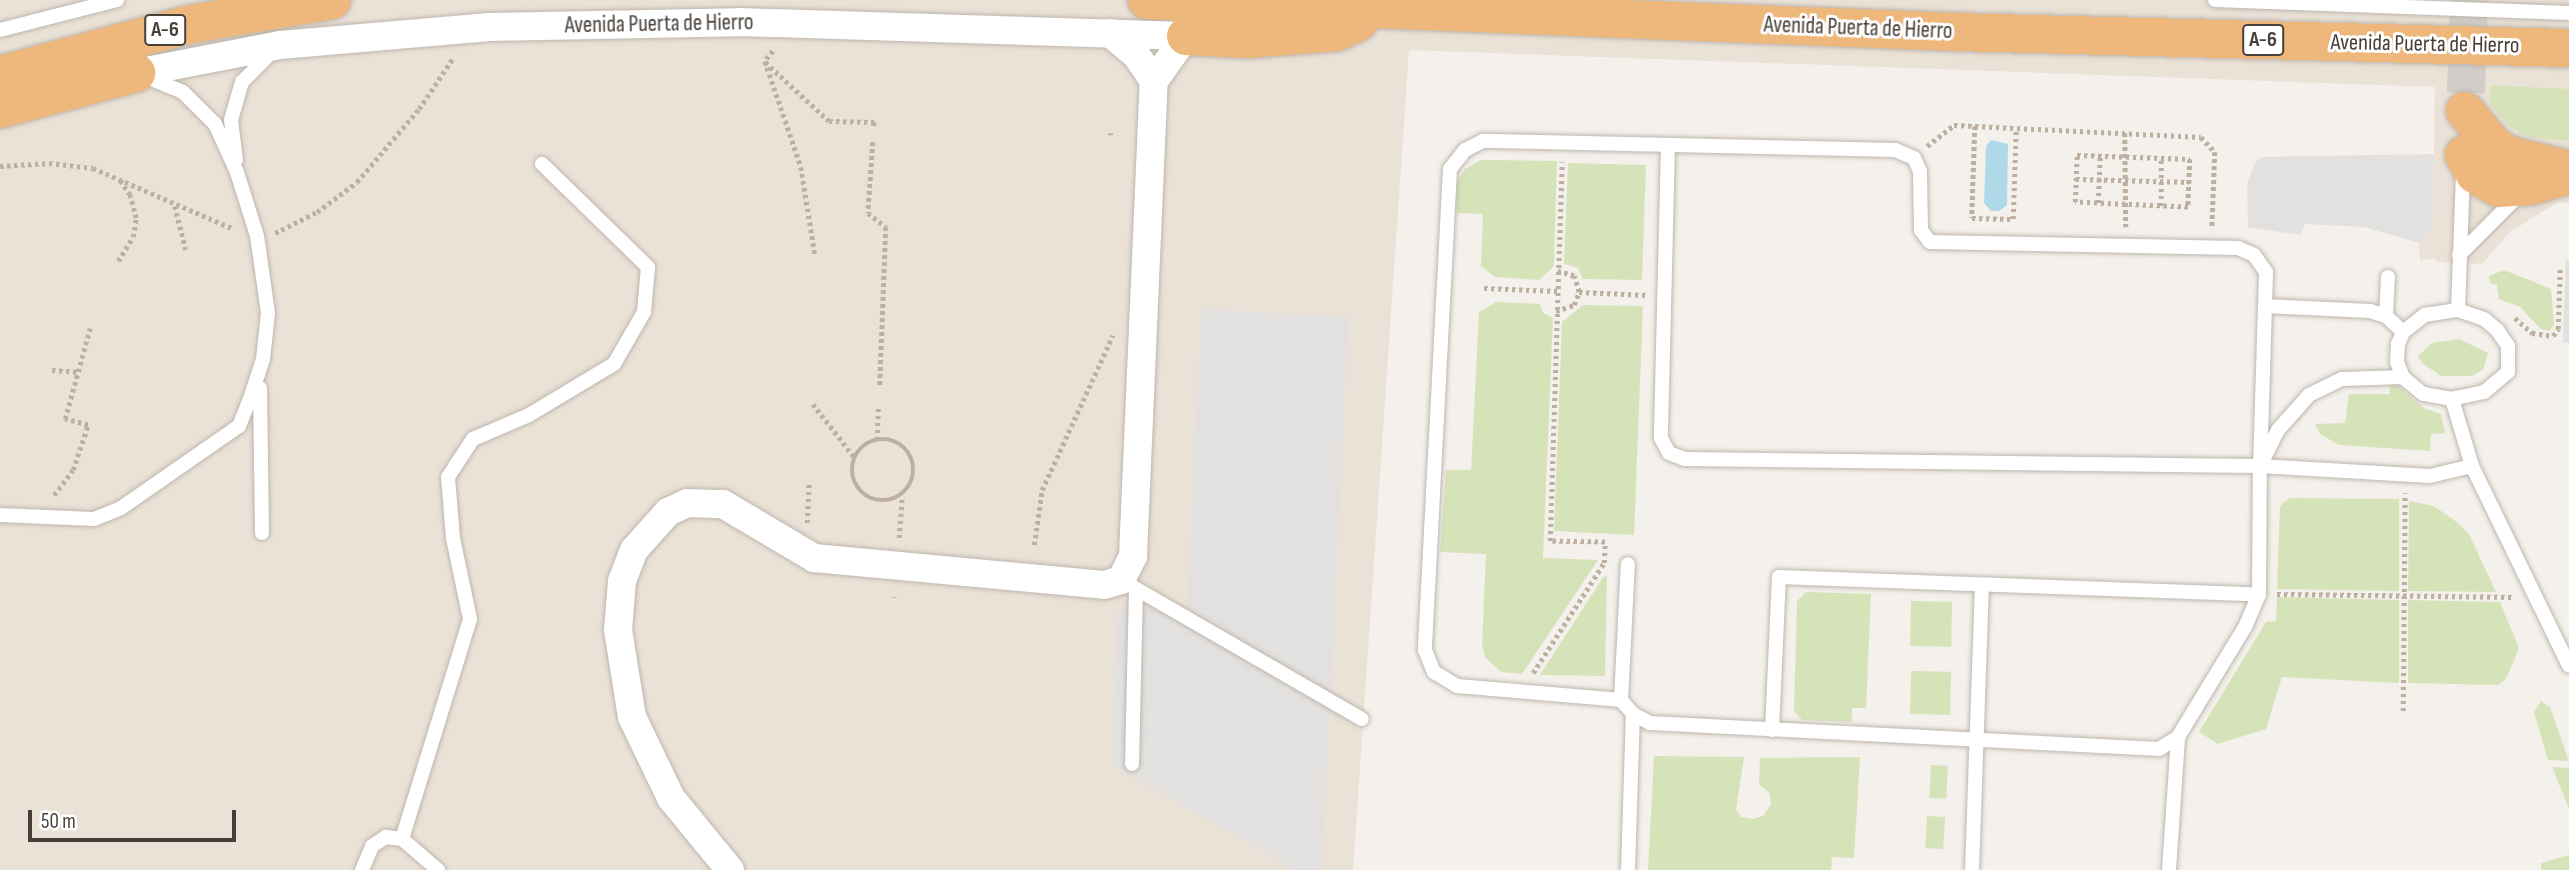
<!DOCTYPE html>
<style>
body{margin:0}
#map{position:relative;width:2569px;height:870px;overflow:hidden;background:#f4f0eb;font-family:"Sofia Sans Condensed",sans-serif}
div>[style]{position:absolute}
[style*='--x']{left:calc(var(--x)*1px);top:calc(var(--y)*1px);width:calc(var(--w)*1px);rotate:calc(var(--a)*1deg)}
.education>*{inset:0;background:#ebe2d7}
.green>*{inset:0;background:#d6e3b9;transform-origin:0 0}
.parking>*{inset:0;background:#e3e1df}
.water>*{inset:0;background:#afd9e9}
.secondary-tunnel>*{height:38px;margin-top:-19px;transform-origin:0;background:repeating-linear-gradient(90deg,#d1cdc8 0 38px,transparent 0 57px)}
.path>*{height:4.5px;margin-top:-2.25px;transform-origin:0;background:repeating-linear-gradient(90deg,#beb0a1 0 3.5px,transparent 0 7px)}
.path>.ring{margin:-2.25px;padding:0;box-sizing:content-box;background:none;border:4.5px solid #beb0a1;border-radius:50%}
.roads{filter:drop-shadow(0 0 2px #beb6ae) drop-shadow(0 0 2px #beb6ae)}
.lane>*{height:14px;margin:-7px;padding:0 7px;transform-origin:7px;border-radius:7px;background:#fff}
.street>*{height:28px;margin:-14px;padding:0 14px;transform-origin:14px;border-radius:14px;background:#fff}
.highway>*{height:38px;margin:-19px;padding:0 19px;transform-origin:19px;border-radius:19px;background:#eeb77c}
span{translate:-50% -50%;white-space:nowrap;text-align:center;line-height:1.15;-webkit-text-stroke:6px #fff;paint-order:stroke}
.shield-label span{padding:2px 5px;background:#fff;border:2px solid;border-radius:5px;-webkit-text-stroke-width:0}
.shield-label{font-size:21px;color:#47403a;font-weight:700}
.street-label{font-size:23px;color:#47403a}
.scale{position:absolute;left:28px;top:810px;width:208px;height:32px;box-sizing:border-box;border:4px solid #47403a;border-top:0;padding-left:9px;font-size:21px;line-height:24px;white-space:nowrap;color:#47403a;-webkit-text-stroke:5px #fff;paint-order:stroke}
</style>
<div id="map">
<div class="education">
<i style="clip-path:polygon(0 0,2569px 0,2569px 203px,2558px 202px,2510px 232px,2482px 264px,2437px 262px,2436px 258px,2420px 261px,2419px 243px,2433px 227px,2435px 87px,1409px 50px,1353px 870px,0 870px)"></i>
</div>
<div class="green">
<i style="clip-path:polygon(2490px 85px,2569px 89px,2569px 141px,2526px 137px,2509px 126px,2490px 104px)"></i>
<i style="clip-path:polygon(1481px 160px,1557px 161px,1554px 266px,1539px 280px,1495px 277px,1481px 266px,1483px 214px,1457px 213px,1456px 184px,1465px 169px)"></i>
<i style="clip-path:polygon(1568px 163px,1646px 165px,1642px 280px,1583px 279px,1578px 268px,1564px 264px)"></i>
<i style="clip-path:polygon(2504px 270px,2551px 289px,2554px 325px,2549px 331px,2541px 329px,2520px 307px,2499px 299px,2497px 285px,2490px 283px,2489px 276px)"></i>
<i style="clip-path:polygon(1496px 302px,1540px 304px,1543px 313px,1553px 318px,1543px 558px,1598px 560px,1522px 674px,1501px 672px,1485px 657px,1482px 644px,1486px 554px,1440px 552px,1446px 470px,1471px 470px,1479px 312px)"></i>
<i style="clip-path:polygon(1583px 305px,1643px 306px,1634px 535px,1554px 531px,1562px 322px)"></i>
<i style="clip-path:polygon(2459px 339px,2488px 353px,2483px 370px,2472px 376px,2441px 376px,2422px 363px,2418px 356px,2432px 343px)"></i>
<i style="clip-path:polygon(2391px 380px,2424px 408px,2441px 414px,2445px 433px,2431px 434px,2430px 451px,2339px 445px,2320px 434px,2315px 424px,2345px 423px,2349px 394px,2389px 394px)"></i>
<i style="clip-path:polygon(2290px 498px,2399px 499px,2399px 591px,2277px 589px,2280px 506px)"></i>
<i style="clip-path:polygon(2409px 501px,2434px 506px,2458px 523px,2469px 534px,2496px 592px,2408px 591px)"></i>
<i style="clip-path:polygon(1604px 576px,1607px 577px,1605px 676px,1540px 675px)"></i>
<i style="clip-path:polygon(1806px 592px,1871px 594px,1866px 708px,1852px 708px,1852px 722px,1802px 720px,1794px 711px,1797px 601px)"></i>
<i style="clip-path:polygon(2277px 597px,2399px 600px,2399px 683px,2282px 677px,2266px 729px,2218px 744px,2199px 732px,2266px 622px,2276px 621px)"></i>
<i style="clip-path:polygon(2408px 600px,2500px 602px,2519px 648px,2506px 679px,2498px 685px,2408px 683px)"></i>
<i style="left:1911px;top:601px;width:41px;height:45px;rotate:1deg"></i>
<i style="left:1911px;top:671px;width:40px;height:43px;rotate:1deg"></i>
<i style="clip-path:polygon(2541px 701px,2550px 707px,2569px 761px,2548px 760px,2534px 712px)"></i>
<i style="clip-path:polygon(1654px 756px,1744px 757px,1736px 810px,1741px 817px,1753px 819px,1764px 815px,1771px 804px,1769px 792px,1759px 785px,1760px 758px,1860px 757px,1854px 858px,1832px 857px,1831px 870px,1648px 870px)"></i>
<i style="left:1931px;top:765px;width:17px;height:33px;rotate:3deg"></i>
<i style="clip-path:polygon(2552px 767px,2569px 768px,2569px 809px)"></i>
<i style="left:1927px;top:816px;width:18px;height:32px;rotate:3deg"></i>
<i style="clip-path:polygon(2569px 855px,2569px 870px,2541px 870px,2541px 863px)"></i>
</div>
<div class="parking">
<i style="clip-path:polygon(2434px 154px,2433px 227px,2419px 243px,2364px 227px,2305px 224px,2300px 235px,2248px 227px,2247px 183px,2256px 161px,2264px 157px)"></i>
<i style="clip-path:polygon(2566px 260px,2569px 260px,2569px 343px,2563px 343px)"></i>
<i style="clip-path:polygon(1201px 309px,1349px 317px,1322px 870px,1296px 870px,1112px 765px,1117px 610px,1187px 607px)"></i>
</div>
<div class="water">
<i style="clip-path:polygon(1991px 140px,2008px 144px,2007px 205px,1999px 211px,1991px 211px,1984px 203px,1986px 146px)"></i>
</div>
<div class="secondary-tunnel">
<i style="--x:2466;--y:93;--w:93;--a:-88.2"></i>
</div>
<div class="path">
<i style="--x:773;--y:51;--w:13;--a:129"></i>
<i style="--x:765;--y:61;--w:112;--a:71.2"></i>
<i style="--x:801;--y:167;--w:88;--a:80.9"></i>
<i style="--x:765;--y:62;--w:87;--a:42.7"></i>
<i style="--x:829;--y:121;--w:45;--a:1.3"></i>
<i style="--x:874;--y:122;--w:4;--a:90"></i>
<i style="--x:1975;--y:126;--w:92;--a:91.9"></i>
<i style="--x:1972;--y:218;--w:41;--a:1.4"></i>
<i style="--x:2013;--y:219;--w:91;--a:-88.1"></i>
<i style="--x:1111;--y:133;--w:2;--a:90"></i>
<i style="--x:2125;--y:133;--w:94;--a:89.4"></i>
<i style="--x:873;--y:142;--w:71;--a:94"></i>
<i style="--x:868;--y:213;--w:23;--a:38"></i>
<i style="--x:886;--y:227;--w:159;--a:92.2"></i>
<i style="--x:1927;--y:146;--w:34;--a:-38"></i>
<i style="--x:1954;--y:125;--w:247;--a:2.8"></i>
<i style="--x:2201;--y:137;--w:21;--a:47"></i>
<i style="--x:2215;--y:152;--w:77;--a:92.2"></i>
<i style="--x:2077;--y:155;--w:113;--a:2"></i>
<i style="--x:2190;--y:159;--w:48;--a:92.4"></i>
<i style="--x:2188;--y:207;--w:113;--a:-177.5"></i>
<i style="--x:2075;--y:202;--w:47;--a:-87.6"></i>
<i style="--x:0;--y:166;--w:49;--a:-3.5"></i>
<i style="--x:49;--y:163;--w:44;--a:6.5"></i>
<i style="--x:93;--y:168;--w:154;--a:23.4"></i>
<i style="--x:2076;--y:179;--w:113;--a:1.5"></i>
<i style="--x:2098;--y:203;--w:47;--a:-87.6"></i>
<i style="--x:175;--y:206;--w:45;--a:76"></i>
<i style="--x:2161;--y:206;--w:48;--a:-90"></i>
<i style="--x:275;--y:233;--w:47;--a:-26.6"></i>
<i style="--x:317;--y:212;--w:50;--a:-36.9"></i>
<i style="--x:357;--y:182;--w:96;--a:-49.7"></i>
<i style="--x:419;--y:109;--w:61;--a:-56.3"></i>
<i style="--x:118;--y:261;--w:28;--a:-58"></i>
<i style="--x:133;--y:237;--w:19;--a:-81"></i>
<i style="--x:136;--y:218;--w:24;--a:-105"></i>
<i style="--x:130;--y:195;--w:19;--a:-125"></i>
<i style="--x:1484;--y:288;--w:73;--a:2.4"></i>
<i style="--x:1579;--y:292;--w:67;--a:2.6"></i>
<i style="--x:1556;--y:311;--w:19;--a:-18"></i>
<i style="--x:1574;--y:305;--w:14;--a:-69"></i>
<i style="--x:1579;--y:292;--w:17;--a:-107"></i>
<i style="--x:1574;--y:276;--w:17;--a:-163"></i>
<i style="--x:2515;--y:318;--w:23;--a:41"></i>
<i style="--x:2532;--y:333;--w:21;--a:8"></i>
<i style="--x:2553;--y:336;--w:9;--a:-54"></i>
<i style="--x:2558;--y:329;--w:61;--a:-88.1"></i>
<i style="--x:52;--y:370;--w:27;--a:4"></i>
<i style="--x:813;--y:404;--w:68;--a:52.1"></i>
<i class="ring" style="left:852px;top:439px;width:57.5px;height:57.5px"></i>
<i style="--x:877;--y:440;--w:33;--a:-88"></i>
<i style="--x:54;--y:495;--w:31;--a:-53"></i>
<i style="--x:73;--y:470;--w:47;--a:-71.6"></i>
<i style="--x:88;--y:425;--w:24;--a:-165"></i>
<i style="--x:65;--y:419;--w:94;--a:-74.6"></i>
<i style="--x:807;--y:523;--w:41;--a:-87.2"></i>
<i style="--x:899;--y:538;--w:42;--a:-85.9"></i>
<i style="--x:1034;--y:545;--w:56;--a:-81.7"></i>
<i style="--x:1042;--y:490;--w:170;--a:-65.4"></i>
<i style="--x:2277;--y:594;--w:236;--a:0.7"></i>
<i style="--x:894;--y:598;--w:1;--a:-90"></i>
<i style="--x:1533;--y:673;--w:131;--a:-57.2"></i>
<i style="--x:1604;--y:563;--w:21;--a:-87"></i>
<i style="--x:1605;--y:542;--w:55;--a:-179"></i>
<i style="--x:1550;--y:541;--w:379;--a:-88.2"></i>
<i style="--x:2403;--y:711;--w:218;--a:-89.5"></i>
</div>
<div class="roads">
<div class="lane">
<i style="--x:2215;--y:0;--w:354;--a:2.1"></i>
<i style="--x:0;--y:30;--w:121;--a:-14.4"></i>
<i style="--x:1668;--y:145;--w:293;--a:91.4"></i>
<i style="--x:1661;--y:438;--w:17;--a:62"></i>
<i style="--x:1669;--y:453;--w:17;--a:21"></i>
<i style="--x:1685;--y:459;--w:575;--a:0.7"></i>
<i style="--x:2260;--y:466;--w:170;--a:3.4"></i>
<i style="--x:2430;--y:476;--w:43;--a:-13.4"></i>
<i style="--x:236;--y:160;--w:40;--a:-97.1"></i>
<i style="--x:231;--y:120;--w:40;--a:-74"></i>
<i style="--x:242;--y:82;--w:44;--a:-45"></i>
<i style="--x:2459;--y:255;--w:82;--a:-45"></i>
<i style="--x:2388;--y:277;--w:39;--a:93"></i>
<i style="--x:2386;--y:316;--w:23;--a:43"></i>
<i style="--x:2265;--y:306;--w:105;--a:2.7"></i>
<i style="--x:2370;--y:311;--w:17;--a:17"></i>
<i style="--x:2458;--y:310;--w:28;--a:19"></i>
<i style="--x:2484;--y:319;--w:17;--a:40"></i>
<i style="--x:2497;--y:330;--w:19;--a:55"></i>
<i style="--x:2508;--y:346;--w:26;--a:90"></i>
<i style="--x:2508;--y:372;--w:31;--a:140"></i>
<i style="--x:2484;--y:392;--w:33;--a:168"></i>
<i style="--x:2452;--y:399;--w:29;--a:-170"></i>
<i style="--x:2423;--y:394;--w:26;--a:-140"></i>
<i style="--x:2403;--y:377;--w:16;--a:-112"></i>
<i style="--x:2397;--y:362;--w:18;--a:-87"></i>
<i style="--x:2398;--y:344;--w:13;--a:-67"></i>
<i style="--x:2403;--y:332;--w:28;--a:-38"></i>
<i style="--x:2425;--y:315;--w:33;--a:-9"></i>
<i style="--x:2458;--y:310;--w:138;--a:-87.9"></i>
<i style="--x:260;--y:388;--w:145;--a:89.2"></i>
<i style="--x:2452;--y:399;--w:70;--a:73.4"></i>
<i style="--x:2472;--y:466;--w:222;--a:64.1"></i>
<i style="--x:2260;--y:466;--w:194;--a:-88.2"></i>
<i style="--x:2266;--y:272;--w:21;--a:-125"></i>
<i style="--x:2254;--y:255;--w:17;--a:-156"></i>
<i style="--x:2238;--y:248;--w:308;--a:-178.9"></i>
<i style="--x:1930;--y:242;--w:15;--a:-127"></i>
<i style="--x:1921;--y:230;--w:59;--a:-91"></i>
<i style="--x:1920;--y:171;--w:14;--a:-115"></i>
<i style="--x:1914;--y:158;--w:21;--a:-157"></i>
<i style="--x:1895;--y:150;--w:412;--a:-178.7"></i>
<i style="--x:1483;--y:141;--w:20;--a:153"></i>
<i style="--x:1465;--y:150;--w:24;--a:128"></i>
<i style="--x:1450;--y:169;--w:482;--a:93"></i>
<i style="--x:1425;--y:650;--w:24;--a:68"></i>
<i style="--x:1434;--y:672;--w:27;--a:31"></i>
<i style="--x:1457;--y:686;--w:165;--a:4.9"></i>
<i style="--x:1621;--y:700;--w:18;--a:49"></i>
<i style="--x:1633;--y:714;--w:19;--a:28"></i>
<i style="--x:1650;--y:723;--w:510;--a:2.92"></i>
<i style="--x:2159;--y:749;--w:22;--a:-32"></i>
<i style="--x:2178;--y:737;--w:131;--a:-58.7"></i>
<i style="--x:2246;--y:625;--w:33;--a:-67"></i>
<i style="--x:2259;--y:595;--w:129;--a:-89.6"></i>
<i style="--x:2260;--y:466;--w:40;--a:-63.4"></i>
<i style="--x:2278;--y:430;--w:47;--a:-48.5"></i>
<i style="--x:2309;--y:395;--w:37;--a:-26"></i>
<i style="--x:2342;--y:379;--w:61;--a:-1.9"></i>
<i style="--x:0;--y:515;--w:94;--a:2.4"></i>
<i style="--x:94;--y:519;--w:29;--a:-22"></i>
<i style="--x:121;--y:508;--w:144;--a:-34.8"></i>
<i style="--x:239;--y:426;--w:29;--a:-68"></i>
<i style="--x:250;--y:399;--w:42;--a:-72"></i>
<i style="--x:263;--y:359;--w:46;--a:-83.8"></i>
<i style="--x:268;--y:313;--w:78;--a:-98.1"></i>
<i style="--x:257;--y:236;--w:67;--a:-107.4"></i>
<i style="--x:237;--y:172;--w:53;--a:-114.6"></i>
<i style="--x:215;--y:124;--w:45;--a:-135"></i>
<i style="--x:183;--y:92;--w:42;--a:-157.7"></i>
<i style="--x:1121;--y:580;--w:278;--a:30"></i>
<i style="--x:1621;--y:700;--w:136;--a:-87.1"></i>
<i style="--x:1772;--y:730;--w:153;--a:-87.4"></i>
<i style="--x:1779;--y:577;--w:480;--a:2.1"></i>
<i style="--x:1132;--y:764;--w:175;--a:-88.7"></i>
<i style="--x:402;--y:839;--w:48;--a:40.7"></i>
<i style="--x:362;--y:870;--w:26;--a:-67"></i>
<i style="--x:372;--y:846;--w:17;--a:-33"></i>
<i style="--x:386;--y:837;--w:16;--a:7"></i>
<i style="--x:402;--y:839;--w:230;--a:-72.8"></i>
<i style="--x:470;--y:619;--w:83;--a:-101.9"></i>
<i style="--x:453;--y:538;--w:61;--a:-94.7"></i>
<i style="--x:448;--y:477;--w:45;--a:-56.7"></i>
<i style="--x:473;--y:439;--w:61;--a:-23.2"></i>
<i style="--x:529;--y:415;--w:99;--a:-31"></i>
<i style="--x:614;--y:364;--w:60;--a:-60"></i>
<i style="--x:644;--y:312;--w:45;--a:-84.9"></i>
<i style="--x:648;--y:267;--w:148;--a:-135.8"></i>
<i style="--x:1628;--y:870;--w:156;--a:-88.2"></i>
<i style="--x:1972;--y:870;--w:285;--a:-88"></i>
<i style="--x:2169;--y:870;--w:133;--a:-86.1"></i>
</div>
<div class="street">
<i style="--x:1110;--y:33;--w:35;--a:40"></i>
<i style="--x:1137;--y:56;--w:30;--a:56"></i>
<i style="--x:136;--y:73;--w:147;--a:-11"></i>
<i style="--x:280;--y:45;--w:210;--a:-4.9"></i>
<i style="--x:489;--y:27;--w:250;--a:-1.1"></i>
<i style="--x:739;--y:22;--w:447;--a:1.8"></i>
<i style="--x:730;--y:870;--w:93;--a:-129.3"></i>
<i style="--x:671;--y:798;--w:90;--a:-115.7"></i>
<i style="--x:632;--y:717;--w:88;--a:-99.1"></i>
<i style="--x:618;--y:630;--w:49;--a:-85.3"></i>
<i style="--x:622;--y:581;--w:33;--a:-69"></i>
<i style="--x:634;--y:550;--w:51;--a:-48.2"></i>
<i style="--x:668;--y:512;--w:21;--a:-25"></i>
<i style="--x:687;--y:503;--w:36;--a:2"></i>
<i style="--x:723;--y:504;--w:106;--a:30.7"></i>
<i style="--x:814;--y:558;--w:291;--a:5.3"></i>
<i style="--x:1104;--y:585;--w:18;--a:-16"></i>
<i style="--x:1121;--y:580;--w:27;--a:-63"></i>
<i style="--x:1133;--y:556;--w:475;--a:-87.5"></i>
<i style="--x:1154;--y:81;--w:55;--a:-54.6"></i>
</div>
<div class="highway">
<i style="--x:1147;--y:0;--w:810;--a:2.27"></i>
<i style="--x:1956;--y:32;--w:613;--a:1.5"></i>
<i style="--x:1186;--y:36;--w:61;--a:2.8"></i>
<i style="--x:1247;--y:39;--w:90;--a:-4.4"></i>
<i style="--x:1337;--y:32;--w:23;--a:-25"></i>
<i style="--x:0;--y:75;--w:193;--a:-15"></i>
<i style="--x:186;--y:25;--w:148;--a:-9.7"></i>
<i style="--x:0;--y:109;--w:141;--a:-14.8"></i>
<i style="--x:2465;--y:111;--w:44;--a:50.5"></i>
<i style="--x:2493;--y:145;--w:18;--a:34"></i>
<i style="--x:2508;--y:155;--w:63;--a:13.8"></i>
<i style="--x:2464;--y:155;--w:22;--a:60"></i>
<i style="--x:2475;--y:174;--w:28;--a:30"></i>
<i style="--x:2499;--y:188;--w:31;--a:-4"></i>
<i style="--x:2530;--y:186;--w:41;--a:-15.8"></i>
</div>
</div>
<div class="shield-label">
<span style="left:165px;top:30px">A-6</span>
<span style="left:2263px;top:40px">A-6</span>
</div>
<div class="street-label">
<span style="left:659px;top:24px;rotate:-1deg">Avenida Puerta de Hierro</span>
<span style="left:1858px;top:28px;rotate:2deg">Avenida Puerta de Hierro</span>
<span style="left:2425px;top:44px;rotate:1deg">Avenida Puerta de Hierro</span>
</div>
<div class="scale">50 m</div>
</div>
